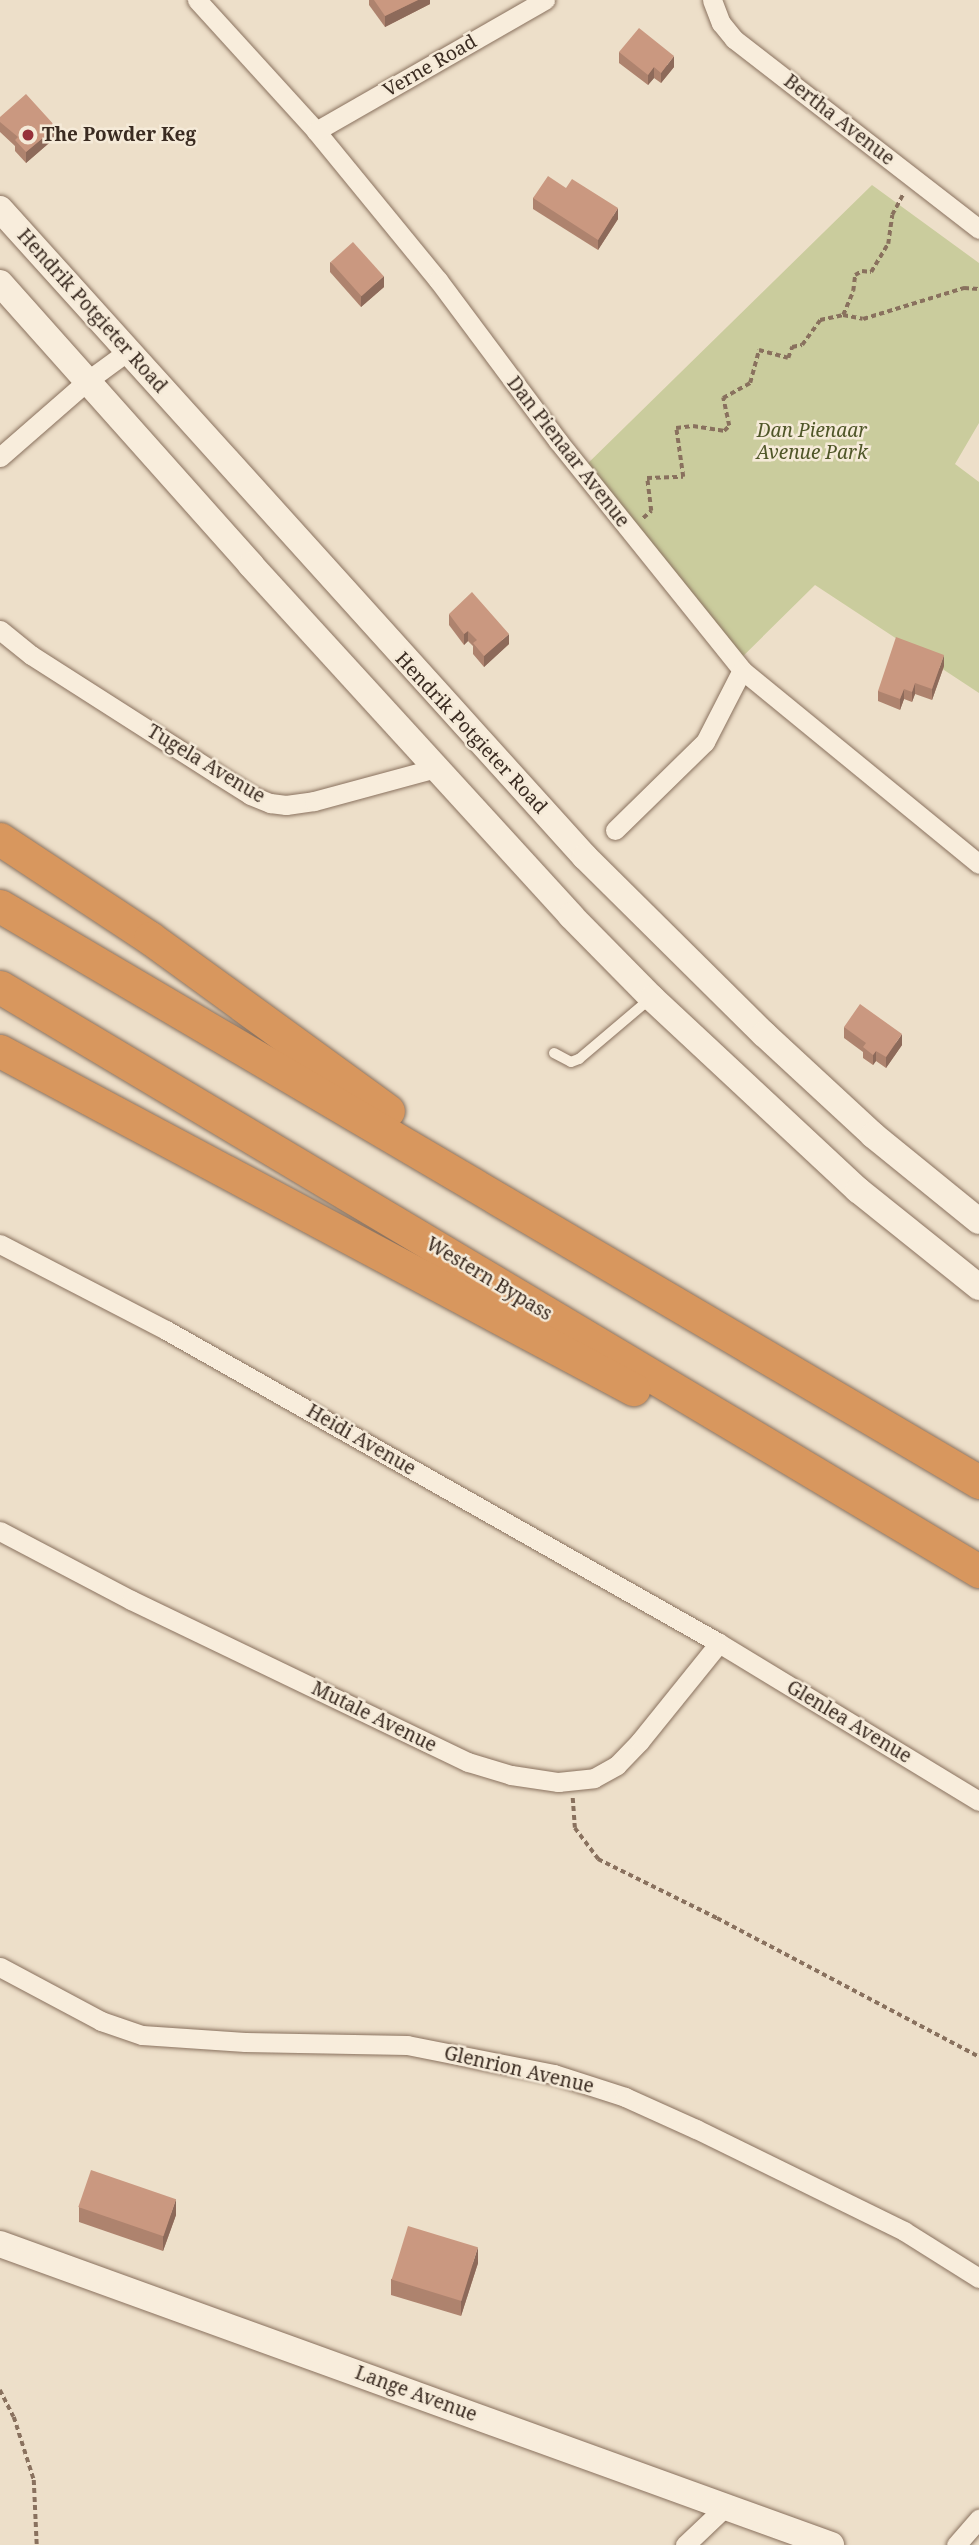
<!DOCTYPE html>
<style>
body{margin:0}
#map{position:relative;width:979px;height:2545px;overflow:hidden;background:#eddfc9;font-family:"Noto Serif",serif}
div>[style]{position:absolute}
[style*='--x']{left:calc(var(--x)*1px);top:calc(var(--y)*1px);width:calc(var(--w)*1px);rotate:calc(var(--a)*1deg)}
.green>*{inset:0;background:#cacc9d}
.path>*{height:3.5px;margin-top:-1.75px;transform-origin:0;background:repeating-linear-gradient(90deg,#89715e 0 5px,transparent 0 8.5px)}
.roads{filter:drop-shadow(0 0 2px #89715e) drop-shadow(0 0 2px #89715e)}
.lane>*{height:10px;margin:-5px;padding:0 5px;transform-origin:5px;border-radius:5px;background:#f8eddc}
.street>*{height:19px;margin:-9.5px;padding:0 9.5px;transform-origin:9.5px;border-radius:9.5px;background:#f8eddc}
.secondary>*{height:26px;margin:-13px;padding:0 13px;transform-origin:13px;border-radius:13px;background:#f8eddc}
.highway>*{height:33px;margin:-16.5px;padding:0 16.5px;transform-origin:16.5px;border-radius:16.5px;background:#d8975e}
.wall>*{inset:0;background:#ae836e}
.shaded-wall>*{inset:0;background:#8d6a5a}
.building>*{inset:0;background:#ca9880;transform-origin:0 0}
.dots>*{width:19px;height:19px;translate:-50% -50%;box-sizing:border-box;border:4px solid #f5ead8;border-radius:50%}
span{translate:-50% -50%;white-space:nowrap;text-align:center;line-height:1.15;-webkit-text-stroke:5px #f5ead8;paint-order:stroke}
.street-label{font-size:19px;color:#3a2b21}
.poi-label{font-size:19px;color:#3a2b21;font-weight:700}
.left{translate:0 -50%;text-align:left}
.park-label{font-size:19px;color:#4f5628;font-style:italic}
</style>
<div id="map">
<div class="green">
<i style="clip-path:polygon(872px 185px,979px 263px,979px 423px,955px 464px,979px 482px,979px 693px,815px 585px,731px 668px,580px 471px)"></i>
</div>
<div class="path">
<i style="--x:843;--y:315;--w:20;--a:11"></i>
<i style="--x:863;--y:319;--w:106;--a:-17.1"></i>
<i style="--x:964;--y:288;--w:15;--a:4"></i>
<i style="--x:643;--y:518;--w:11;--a:-41"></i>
<i style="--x:651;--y:511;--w:33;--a:-97"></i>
<i style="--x:647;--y:478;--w:36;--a:-2"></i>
<i style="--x:683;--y:477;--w:49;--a:-98.1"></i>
<i style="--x:676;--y:428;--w:17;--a:-7"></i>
<i style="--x:693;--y:426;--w:31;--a:9"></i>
<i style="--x:724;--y:431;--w:7;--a:-45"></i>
<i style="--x:729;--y:426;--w:29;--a:-102"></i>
<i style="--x:723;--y:398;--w:31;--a:-29"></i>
<i style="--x:750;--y:383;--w:34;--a:-75"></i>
<i style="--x:759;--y:350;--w:30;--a:15"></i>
<i style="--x:788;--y:358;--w:12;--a:-70"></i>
<i style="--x:792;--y:347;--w:10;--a:-11"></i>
<i style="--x:802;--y:345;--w:31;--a:-54"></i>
<i style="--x:820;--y:320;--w:24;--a:-12"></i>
<i style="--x:843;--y:315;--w:26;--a:-67"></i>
<i style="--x:853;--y:291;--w:16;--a:-83"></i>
<i style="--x:855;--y:275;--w:8;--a:-30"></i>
<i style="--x:862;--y:271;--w:9;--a:6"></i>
<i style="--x:871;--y:272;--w:33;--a:-59"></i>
<i style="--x:888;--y:244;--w:29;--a:-82"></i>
<i style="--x:892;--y:215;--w:24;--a:-62"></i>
<i style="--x:573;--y:1798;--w:30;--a:86"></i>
<i style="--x:575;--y:1828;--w:39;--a:53"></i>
<i style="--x:598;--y:1859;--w:133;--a:26.4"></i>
<i style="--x:717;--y:1918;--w:297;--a:27.9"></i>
<i style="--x:0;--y:2390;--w:30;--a:63"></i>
<i style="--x:14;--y:2417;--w:66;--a:72.4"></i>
<i style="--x:34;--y:2480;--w:65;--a:87.4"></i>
</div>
<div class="roads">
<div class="lane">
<i style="--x:554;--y:1053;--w:19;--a:28"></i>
<i style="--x:571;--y:1062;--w:9;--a:-21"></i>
<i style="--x:579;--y:1059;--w:94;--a:-40.3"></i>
</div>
<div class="street">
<i style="--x:197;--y:0;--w:177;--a:47.7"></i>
<i style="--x:316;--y:131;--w:193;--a:50.7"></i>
<i style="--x:438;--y:280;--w:201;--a:53.3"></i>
<i style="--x:558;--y:441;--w:294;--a:51.2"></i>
<i style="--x:742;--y:670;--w:306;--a:39.3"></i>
<i style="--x:712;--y:0;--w:25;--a:69"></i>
<i style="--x:721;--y:23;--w:21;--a:51"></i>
<i style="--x:734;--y:39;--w:310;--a:37.8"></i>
<i style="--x:316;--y:131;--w:264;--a:-29.8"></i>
<i style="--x:0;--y:457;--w:116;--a:-41.1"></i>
<i style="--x:87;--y:381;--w:51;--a:-36.2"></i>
<i style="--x:0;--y:630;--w:40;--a:39"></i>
<i style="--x:31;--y:655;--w:221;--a:32.6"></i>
<i style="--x:217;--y:774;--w:39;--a:32"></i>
<i style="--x:250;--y:795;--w:22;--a:22"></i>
<i style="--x:270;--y:803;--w:16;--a:7"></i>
<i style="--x:286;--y:805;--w:28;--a:-8"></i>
<i style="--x:314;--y:801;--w:126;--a:-15.1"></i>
<i style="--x:615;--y:830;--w:126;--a:-44.4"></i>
<i style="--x:705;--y:742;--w:81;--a:-62.8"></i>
<i style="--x:0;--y:1244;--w:187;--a:27.4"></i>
<i style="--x:166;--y:1330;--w:635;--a:29.51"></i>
<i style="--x:719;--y:1643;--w:304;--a:31.3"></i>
<i style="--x:0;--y:1531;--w:148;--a:27.8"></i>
<i style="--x:131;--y:1600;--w:374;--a:25.7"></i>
<i style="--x:468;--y:1762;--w:45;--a:16.8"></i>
<i style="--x:511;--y:1775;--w:48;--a:8.5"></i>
<i style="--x:558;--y:1782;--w:36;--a:-6"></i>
<i style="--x:594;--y:1778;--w:26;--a:-29"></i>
<i style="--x:617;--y:1765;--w:33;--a:-46"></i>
<i style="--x:640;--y:1741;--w:126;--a:-51.1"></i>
<i style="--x:0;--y:1967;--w:115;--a:28.1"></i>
<i style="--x:101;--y:2021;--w:43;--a:18.9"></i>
<i style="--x:142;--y:2035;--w:103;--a:3.9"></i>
<i style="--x:245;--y:2042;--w:162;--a:1.1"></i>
<i style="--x:407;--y:2045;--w:150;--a:11.2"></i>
<i style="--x:554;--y:2074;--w:75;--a:17.9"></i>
<i style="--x:625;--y:2097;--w:78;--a:24.3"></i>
<i style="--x:696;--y:2129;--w:232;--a:26.1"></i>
<i style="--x:904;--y:2231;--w:89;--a:32.1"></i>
<i style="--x:685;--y:2545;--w:54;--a:-43.5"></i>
<i style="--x:956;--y:2545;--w:35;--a:-49"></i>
</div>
<div class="secondary">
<i style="--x:0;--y:209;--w:873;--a:47.92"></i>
<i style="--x:585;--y:857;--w:252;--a:44.7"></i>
<i style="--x:764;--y:1034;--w:149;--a:42.8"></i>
<i style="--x:873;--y:1135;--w:136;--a:39.1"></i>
<i style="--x:0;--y:283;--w:378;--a:48.3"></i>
<i style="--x:251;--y:565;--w:475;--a:47.6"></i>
<i style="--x:571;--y:916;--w:115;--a:45.4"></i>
<i style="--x:652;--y:998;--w:282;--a:43"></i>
<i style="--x:858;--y:1190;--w:155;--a:38.7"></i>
<i style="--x:0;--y:2244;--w:884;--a:19.91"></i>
</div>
<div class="highway">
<i style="--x:0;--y:839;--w:180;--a:33.4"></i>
<i style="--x:150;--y:938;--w:294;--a:36"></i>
<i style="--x:0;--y:906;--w:1136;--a:30.47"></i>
<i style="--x:0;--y:987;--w:1140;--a:30.82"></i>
<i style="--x:0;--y:1051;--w:718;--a:28.1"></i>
</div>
</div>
<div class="wall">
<i style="clip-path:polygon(369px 0,430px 0,430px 4px,385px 27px,369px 5px)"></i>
<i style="clip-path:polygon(619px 52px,674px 67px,661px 83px,654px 78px,648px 85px,619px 63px)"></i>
<i style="clip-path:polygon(0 117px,56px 137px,26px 163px,15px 151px,15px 146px,0 132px)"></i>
<i style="clip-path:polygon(566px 188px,618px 219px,598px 250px,533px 209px,533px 198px)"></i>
<i style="clip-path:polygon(330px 262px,384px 287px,361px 307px,330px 272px)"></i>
<i style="clip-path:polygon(449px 614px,509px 644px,484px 667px,473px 654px,473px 646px,468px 641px,464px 645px,449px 625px)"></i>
<i style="clip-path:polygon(944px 666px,932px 700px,915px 694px,912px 702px,904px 699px,900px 710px,878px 701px,878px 691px)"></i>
<i style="clip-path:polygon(844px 1027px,902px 1045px,886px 1068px,876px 1061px,873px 1065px,863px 1058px,863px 1052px,844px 1038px)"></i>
<i style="clip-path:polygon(79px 2207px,176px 2215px,163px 2251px,79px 2222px)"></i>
<i style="clip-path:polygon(478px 2263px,461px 2316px,391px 2295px,391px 2279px)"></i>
</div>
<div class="shaded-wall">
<i style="clip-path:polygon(418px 0,430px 0,430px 4px,385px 27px,385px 16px)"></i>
<i style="clip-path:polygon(674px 56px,674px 67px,661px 83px,661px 73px)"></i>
<i style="clip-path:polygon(654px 67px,654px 78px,648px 85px,648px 75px)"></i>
<i style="clip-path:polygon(56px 127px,56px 137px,26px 163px,26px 152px)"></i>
<i style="clip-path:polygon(618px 208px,618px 219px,598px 250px,598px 240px)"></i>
<i style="clip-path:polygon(384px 276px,384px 287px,361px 307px,361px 296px)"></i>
<i style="clip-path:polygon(468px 631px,468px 641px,464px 645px,464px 634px)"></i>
<i style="clip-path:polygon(509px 634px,509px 644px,484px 667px,484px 656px)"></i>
<i style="clip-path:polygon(944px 655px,944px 666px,932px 700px,932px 689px)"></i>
<i style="clip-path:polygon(915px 683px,915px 694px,912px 702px,912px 692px)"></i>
<i style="clip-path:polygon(904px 689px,904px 699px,900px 710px,900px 699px)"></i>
<i style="clip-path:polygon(902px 1034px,902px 1045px,886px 1068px,886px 1057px)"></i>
<i style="clip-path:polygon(876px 1051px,876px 1061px,873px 1065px,873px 1055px)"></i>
<i style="clip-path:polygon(176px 2199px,176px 2215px,163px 2251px,163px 2236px)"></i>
<i style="clip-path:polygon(478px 2247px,478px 2263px,461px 2316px,461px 2300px)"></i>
</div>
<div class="building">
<i style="clip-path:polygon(374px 0,418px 0,385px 16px)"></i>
<i style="clip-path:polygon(639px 28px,674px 56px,661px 73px,654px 67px,648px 75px,619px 52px)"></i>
<i style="clip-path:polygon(26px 94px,56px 127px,26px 152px,15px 140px,18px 137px,0 122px,0 117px)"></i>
<i style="clip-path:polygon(548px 176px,566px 188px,572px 179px,618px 208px,598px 240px,533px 198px)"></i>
<i style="left:353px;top:242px;width:46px;height:30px;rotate:48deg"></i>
<i style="clip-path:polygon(472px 592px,509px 634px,484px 656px,473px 643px,477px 640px,468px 631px,464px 634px,449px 614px)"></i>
<i style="clip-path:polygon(896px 637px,944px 655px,932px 689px,915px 683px,912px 692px,904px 689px,900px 699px,878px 691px)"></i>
<i style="clip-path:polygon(860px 1004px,902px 1034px,886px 1057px,876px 1051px,873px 1055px,863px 1047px,866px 1043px,844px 1027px)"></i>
<i style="left:91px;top:2170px;width:90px;height:39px;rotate:19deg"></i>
<i style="left:408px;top:2226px;width:73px;height:56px;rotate:17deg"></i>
</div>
<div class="dots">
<i style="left:28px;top:135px;background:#96303a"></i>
</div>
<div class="street-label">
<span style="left:430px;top:66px;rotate:-30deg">Verne Road</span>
<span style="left:839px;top:120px;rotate:38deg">Bertha Avenue</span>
<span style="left:92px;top:311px;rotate:48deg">Hendrik Potgieter Road</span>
<span style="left:568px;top:452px;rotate:52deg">Dan Pienaar Avenue</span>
<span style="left:471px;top:733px;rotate:47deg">Hendrik Potgieter Road</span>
<span style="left:206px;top:764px;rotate:31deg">Tugela Avenue</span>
<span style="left:489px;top:1279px;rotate:31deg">Western Bypass</span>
<span style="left:361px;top:1440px;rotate:30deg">Heidi Avenue</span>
<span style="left:374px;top:1717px;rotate:26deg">Mutale Avenue</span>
<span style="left:849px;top:1722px;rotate:31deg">Glenlea Avenue</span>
<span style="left:519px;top:2070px;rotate:13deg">Glenrion Avenue</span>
<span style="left:416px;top:2394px;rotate:20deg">Lange Avenue</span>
</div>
<div class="poi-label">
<span class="left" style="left:42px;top:135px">The Powder Keg</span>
</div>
<div class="park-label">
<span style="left:812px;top:442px">Dan Pienaar<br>Avenue Park</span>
</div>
</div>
